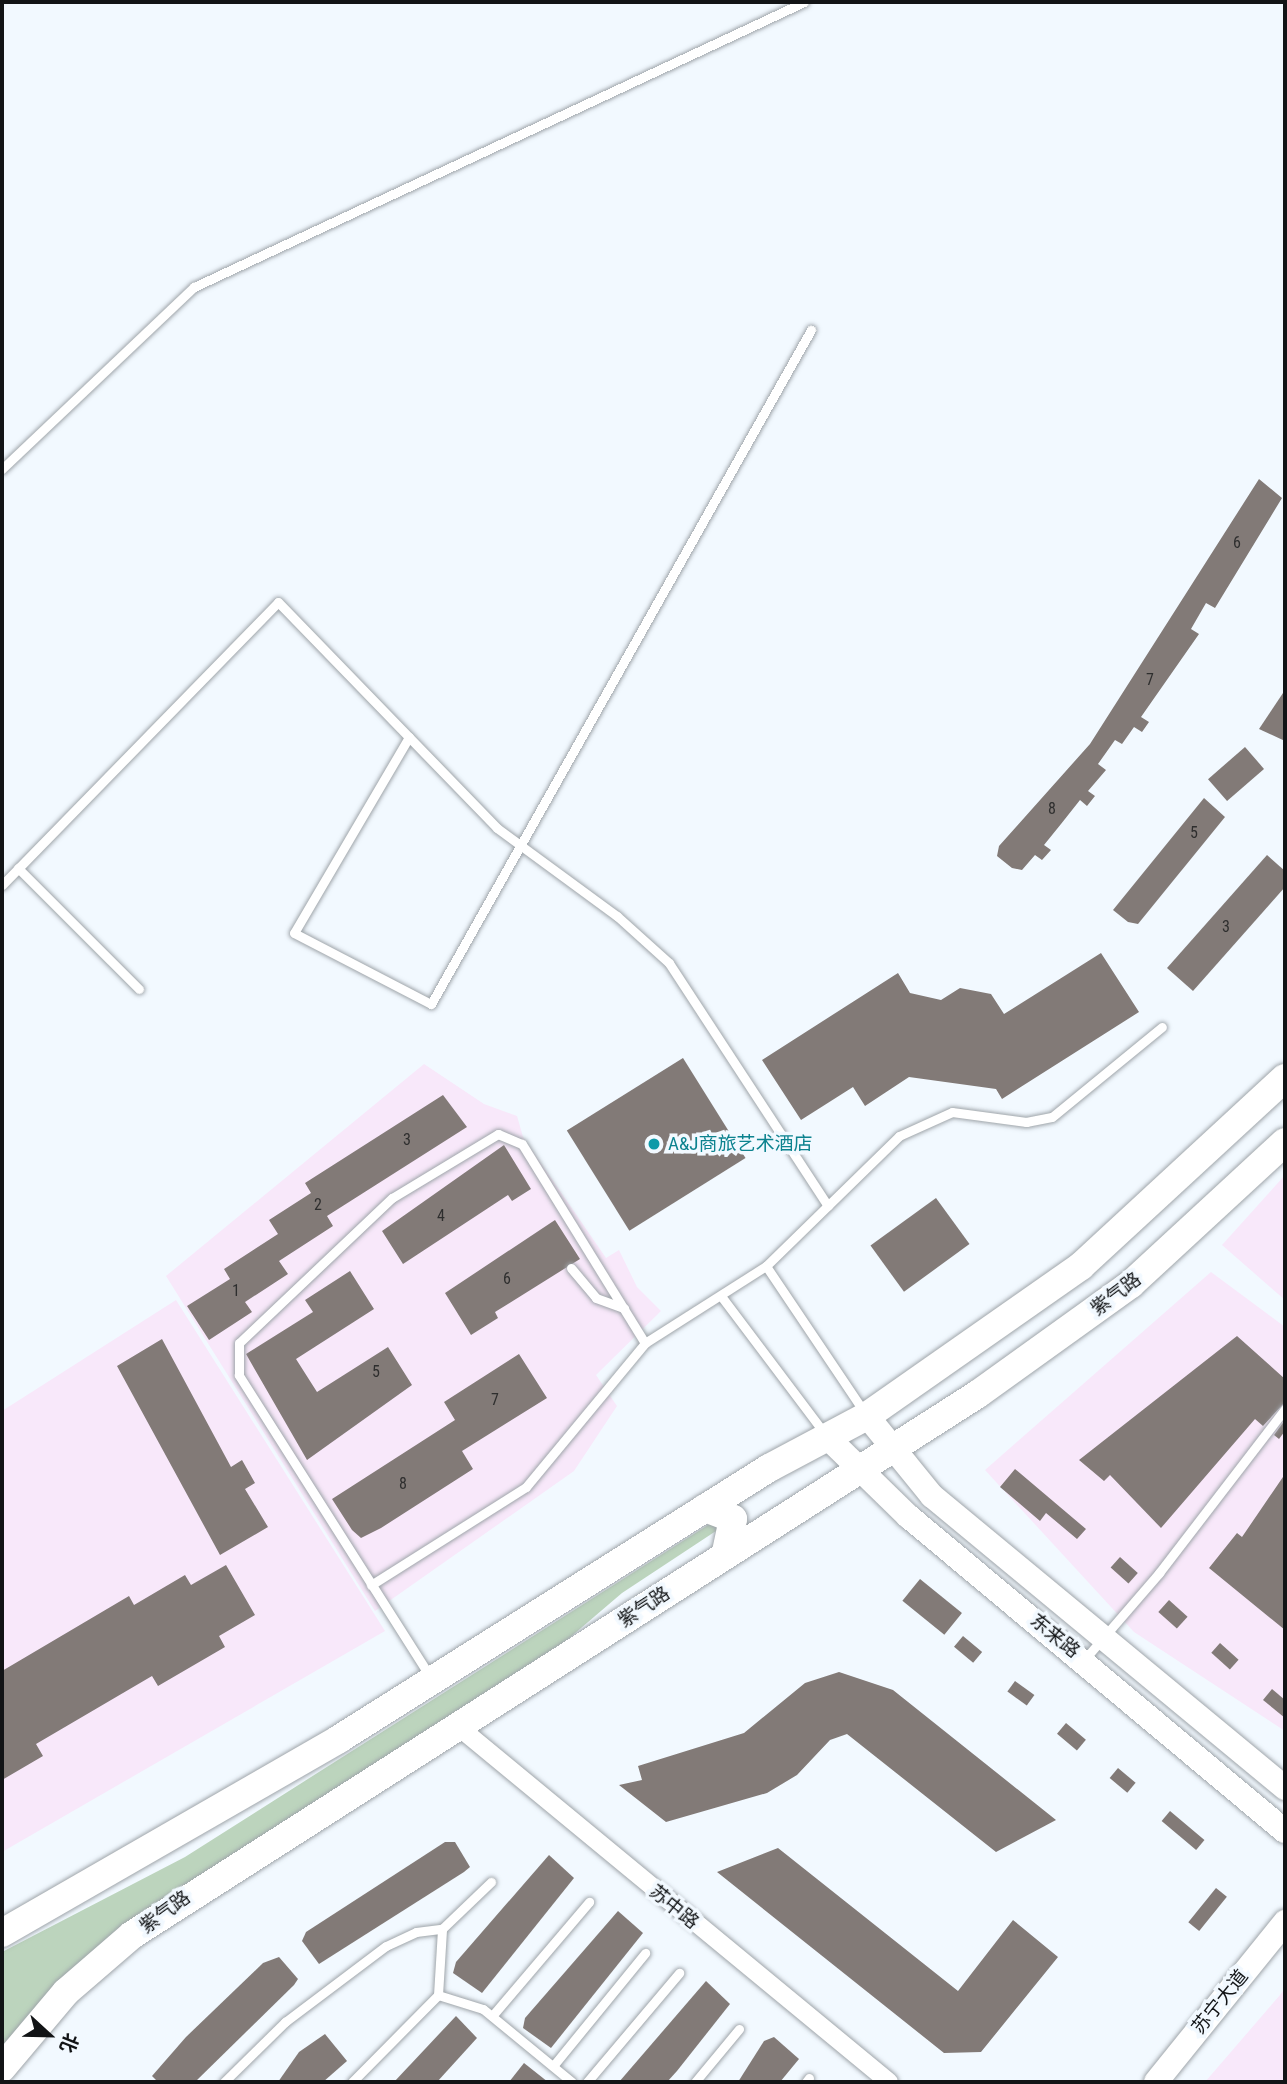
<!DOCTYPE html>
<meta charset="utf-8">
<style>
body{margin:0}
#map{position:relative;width:1287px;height:2084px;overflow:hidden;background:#f2f9ff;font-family:"Roboto Condensed","Noto Sans SC",sans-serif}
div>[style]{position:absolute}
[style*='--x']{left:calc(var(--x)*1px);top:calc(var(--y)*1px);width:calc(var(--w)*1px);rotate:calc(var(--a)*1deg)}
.commercial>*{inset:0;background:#f8e8fa}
.green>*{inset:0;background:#bcd4bd}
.building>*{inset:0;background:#827a77;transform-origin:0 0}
.roads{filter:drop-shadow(0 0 2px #9fa5aa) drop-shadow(0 0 2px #9fa5aa)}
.lane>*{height:9px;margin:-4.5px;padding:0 4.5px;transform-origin:4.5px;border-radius:4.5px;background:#fff}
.street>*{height:18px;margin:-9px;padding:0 9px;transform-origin:9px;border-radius:9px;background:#fff}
.secondary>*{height:24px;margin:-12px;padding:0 12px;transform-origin:12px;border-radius:12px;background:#fff}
.primary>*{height:28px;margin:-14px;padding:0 14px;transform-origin:14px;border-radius:14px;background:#fff}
.dots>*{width:19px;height:19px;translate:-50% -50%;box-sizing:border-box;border:4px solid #f2f9ff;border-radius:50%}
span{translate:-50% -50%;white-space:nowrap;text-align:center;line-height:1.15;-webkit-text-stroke:7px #f2f9ff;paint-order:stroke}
.number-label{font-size:16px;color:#2e2e2e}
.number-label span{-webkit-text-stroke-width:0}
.culture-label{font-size:19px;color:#0d838f}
.left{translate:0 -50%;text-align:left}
.street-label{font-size:19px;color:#121416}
.frame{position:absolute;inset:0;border:4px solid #121416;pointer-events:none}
.north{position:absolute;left:14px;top:2000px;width:70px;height:70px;-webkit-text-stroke:5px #f2f9ff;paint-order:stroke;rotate:112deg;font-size:19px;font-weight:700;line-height:28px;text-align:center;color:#121416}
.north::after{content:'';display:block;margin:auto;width:24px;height:32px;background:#121416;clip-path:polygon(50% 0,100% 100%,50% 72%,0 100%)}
</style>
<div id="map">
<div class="commercial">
<i style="clip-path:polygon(424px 1064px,484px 1104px,517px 1116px,523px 1137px,606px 1258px,619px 1250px,637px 1287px,661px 1311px,596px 1375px,617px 1406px,574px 1471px,375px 1611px,166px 1276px)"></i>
<i style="clip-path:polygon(1285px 1175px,1285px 1300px,1222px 1245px)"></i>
<i style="clip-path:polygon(1211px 1272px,1285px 1327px,1285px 1731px,1134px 1632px,985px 1470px)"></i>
<i style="clip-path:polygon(176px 1300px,385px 1631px,2px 1852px,2px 1411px)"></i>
<i style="clip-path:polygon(1285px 1988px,1285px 2082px,1205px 2082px,1280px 1995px)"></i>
</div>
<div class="green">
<i style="clip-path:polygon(719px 1518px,722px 1527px,622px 1593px,567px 1640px,154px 1905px,45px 1997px,2px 2046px,2px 1952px,185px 1857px)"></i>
</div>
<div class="building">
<i style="clip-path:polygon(1259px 479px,1282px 498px,1215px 608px,1206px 603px,1191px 629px,1199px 634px,1141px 717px,1149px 722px,1142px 732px,1134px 727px,1122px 744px,1115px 740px,1098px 764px,1106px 770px,1088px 791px,1095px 796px,1087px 806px,1080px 800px,1061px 824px,1044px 845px,1051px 850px,1042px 860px,1035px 855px,1022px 870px,1012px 868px,997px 856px,999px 846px,1090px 744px)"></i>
<i style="clip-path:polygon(1285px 690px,1285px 741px,1259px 729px)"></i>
<i style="left:1245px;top:747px;width:29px;height:49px;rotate:49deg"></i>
<i style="clip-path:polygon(1204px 798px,1225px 817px,1138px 924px,1128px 922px,1113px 910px)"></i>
<i style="clip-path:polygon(1267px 855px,1285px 871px,1285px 887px,1193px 991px,1167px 968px)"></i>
<i style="clip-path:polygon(1101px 953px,1139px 1012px,1002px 1099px,996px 1089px,909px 1077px,865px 1106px,853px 1087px,801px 1120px,762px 1060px,898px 973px,910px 993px,941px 1000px,960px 988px,991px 994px,1004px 1014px)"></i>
<i style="left:683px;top:1058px;width:118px;height:137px;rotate:58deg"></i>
<i style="clip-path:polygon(443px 1095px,467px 1127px,327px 1216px,333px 1226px,279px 1261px,288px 1274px,245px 1302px,252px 1312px,209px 1340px,187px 1306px,230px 1279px,224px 1269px,278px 1234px,269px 1220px,311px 1193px,305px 1183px)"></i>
<i style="clip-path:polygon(504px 1145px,531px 1189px,512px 1201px,508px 1195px,403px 1264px,382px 1231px)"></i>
<i style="left:936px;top:1198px;width:57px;height:81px;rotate:54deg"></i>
<i style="clip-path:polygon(555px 1220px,580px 1259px,495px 1312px,498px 1318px,471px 1335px,445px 1293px)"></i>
<i style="clip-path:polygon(350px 1271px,374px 1309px,296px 1359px,317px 1392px,388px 1347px,412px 1385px,307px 1460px,246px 1354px,313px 1312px,305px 1300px)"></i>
<i style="clip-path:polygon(1237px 1336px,1285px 1379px,1285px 1402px,1263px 1426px,1255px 1419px,1161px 1528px,1110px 1475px,1104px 1481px,1079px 1460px)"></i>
<i style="clip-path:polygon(162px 1339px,231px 1467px,242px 1460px,255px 1483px,245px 1489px,268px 1527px,220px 1555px,117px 1366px)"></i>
<i style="clip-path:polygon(519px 1354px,547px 1398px,462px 1451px,473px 1469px,381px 1528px,361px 1538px,352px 1530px,332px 1499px,455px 1420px,444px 1402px)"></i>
<i style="clip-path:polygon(1285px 1420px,1285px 1431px,1279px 1439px,1274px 1435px)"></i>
<i style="clip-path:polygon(1015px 1469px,1086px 1529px,1077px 1539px,1046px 1513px,1040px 1521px,1000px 1487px)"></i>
<i style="clip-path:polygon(1285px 1474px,1285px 1630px,1209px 1568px,1237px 1533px,1242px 1537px)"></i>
<i style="left:1120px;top:1557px;width:24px;height:14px;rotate:42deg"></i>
<i style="clip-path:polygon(226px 1565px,255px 1615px,219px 1636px,225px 1647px,158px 1686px,152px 1676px,36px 1744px,43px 1756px,2px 1780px,2px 1671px,129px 1596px,134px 1605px,185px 1575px,191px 1585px)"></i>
<i style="left:920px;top:1579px;width:54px;height:28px;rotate:39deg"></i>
<i style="left:1169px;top:1600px;width:25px;height:16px;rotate:42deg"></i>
<i style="left:963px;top:1636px;width:25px;height:14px;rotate:40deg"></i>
<i style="left:1220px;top:1643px;width:25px;height:13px;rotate:42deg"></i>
<i style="clip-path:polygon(839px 1672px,893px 1690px,1056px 1820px,996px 1852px,847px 1734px,830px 1740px,797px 1775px,767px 1793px,666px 1822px,619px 1785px,642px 1780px,638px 1766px,744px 1733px,805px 1683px)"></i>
<i style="left:1015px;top:1681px;width:24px;height:13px;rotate:36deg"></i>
<i style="clip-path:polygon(1272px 1689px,1285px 1700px,1285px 1718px,1263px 1700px)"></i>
<i style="left:1066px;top:1723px;width:26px;height:14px;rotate:40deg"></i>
<i style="left:1118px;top:1768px;width:23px;height:13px;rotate:40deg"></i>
<i style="left:1170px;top:1811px;width:45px;height:13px;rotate:40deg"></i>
<i style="clip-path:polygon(445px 1842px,455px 1842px,470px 1867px,464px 1872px,319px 1964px,302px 1941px,306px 1932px)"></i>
<i style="clip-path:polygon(778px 1848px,958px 1991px,1013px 1920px,1058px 1957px,981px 2052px,944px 2053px,717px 1872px)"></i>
<i style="clip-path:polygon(549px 1855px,574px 1878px,482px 1993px,453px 1973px,456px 1962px)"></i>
<i style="left:1216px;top:1888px;width:14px;height:44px;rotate:39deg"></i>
<i style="clip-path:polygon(618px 1911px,643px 1933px,551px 2048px,523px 2028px,525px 2018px)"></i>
<i style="clip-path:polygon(279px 1957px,298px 1979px,294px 1985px,195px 2082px,158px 2082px,152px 2076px,186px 2037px,263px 1963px)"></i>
<i style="clip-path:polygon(706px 1981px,730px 2004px,677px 2071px,667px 2082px,619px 2082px)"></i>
<i style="clip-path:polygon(456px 2016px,477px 2038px,437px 2082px,394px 2082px)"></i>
<i style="clip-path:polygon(325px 2034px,347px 2061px,323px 2082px,278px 2082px,299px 2052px)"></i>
<i style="clip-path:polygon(774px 2037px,799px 2059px,780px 2082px,738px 2082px,764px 2041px)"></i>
<i style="clip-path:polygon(524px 2063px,548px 2082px,509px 2082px)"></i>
</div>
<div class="roads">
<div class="lane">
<i style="--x:2;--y:469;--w:265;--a:-43.5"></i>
<i style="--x:194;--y:287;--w:673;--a:-25.04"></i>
<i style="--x:409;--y:737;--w:227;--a:120.4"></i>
<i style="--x:294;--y:933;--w:154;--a:27.4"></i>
<i style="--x:431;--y:1004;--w:774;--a:-60.59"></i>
<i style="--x:18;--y:868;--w:171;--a:45"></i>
<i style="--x:2;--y:885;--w:395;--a:-45.7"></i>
<i style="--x:278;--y:602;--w:315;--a:45.9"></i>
<i style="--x:497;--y:828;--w:149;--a:36.3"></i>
<i style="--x:617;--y:916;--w:70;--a:42.1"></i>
<i style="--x:669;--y:963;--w:290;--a:56.8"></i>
<i style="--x:766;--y:1266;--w:176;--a:56.1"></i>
<i style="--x:571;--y:1268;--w:39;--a:50"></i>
<i style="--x:596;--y:1298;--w:30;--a:20"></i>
<i style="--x:721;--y:1296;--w:173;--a:53"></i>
<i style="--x:371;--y:1585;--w:183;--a:-32.3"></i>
<i style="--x:526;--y:1487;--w:187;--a:-50.4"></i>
<i style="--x:645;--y:1343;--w:143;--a:-32.5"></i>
<i style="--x:766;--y:1266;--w:186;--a:-44.3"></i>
<i style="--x:899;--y:1136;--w:58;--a:-24.4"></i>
<i style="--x:952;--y:1112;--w:75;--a:7.7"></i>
<i style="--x:1026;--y:1122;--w:26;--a:-11"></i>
<i style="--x:1052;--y:1117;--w:142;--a:-39.3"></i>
<i style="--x:1084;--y:1660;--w:115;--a:-49.2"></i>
<i style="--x:1159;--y:1573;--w:207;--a:-52.5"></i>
<i style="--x:431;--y:1678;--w:359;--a:-122.4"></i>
<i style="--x:239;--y:1375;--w:32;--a:-90"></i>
<i style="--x:239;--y:1343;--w:211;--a:-43.5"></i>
<i style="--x:392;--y:1198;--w:124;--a:-31.1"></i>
<i style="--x:498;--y:1134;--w:26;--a:23"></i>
<i style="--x:522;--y:1144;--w:234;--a:58.3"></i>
<i style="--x:438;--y:1995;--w:47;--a:17.3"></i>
<i style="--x:483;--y:2009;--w:115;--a:39.4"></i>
<i style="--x:492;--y:2016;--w:150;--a:-49.6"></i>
<i style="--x:553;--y:2066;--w:146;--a:-50.8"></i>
<i style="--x:224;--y:2082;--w:86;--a:-44.5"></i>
<i style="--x:285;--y:2022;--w:126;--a:-37"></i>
<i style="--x:386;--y:1946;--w:33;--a:-25"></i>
<i style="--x:416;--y:1932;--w:26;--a:-7"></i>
<i style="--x:352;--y:2082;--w:122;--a:-45.3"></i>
<i style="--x:438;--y:1995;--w:66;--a:-86.5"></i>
<i style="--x:442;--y:1929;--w:68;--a:-43.8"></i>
<i style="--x:587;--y:2082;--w:143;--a:-49.8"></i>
<i style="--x:695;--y:2082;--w:69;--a:-50.3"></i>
<i style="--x:806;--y:2082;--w:5;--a:-53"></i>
</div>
<div class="street">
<i style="--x:460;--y:1728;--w:556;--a:39.53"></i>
</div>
<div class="secondary">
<i style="--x:867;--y:1416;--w:103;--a:50.9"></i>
<i style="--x:932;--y:1496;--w:458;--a:39.6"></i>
<i style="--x:827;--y:1437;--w:113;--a:44.3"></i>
<i style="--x:908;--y:1516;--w:491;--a:39.9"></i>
<i style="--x:1156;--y:2082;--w:206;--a:-51.1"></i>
</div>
<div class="primary">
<i style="--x:705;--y:1508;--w:30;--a:21"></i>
<i style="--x:733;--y:1519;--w:35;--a:102"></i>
<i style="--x:2;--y:1933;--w:389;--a:-29.9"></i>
<i style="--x:339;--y:1739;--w:508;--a:-32.22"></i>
<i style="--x:769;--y:1468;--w:111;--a:-28"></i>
<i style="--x:867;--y:1416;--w:261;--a:-35"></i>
<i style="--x:1081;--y:1266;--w:277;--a:-42.7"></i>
<i style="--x:2;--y:2068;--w:99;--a:-49.9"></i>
<i style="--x:66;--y:1992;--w:87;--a:-40.8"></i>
<i style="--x:132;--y:1935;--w:1004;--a:-32.6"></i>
<i style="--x:978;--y:1394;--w:188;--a:-35.7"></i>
<i style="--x:1131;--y:1284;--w:209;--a:-42.7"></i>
</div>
</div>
<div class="dots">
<i style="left:654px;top:1144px;background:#0f9aa8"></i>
</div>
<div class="number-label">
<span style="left:1237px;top:543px">6</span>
<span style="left:1150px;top:680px">7</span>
<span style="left:1052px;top:809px">8</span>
<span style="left:1194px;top:833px">5</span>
<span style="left:1226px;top:927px">3</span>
<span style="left:407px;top:1140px">3</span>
<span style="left:318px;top:1205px">2</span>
<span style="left:441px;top:1216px">4</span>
<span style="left:507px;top:1279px">6</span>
<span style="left:236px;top:1291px">1</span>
<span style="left:376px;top:1372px">5</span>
<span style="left:495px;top:1400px">7</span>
<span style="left:403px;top:1484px">8</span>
</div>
<div class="culture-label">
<span class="left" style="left:668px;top:1144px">A&amp;J商旅艺术酒店</span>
</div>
<div class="street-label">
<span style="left:1116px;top:1294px;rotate:-37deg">紫气路</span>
<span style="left:644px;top:1607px;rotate:-33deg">紫气路</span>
<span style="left:1055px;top:1636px;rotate:39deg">东来路</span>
<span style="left:674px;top:1907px;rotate:39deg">苏中路</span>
<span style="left:165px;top:1912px;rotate:-36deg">紫气路</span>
<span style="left:1220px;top:2002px;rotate:-51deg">苏宁大道</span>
</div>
<div class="frame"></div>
<div class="north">北</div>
</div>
